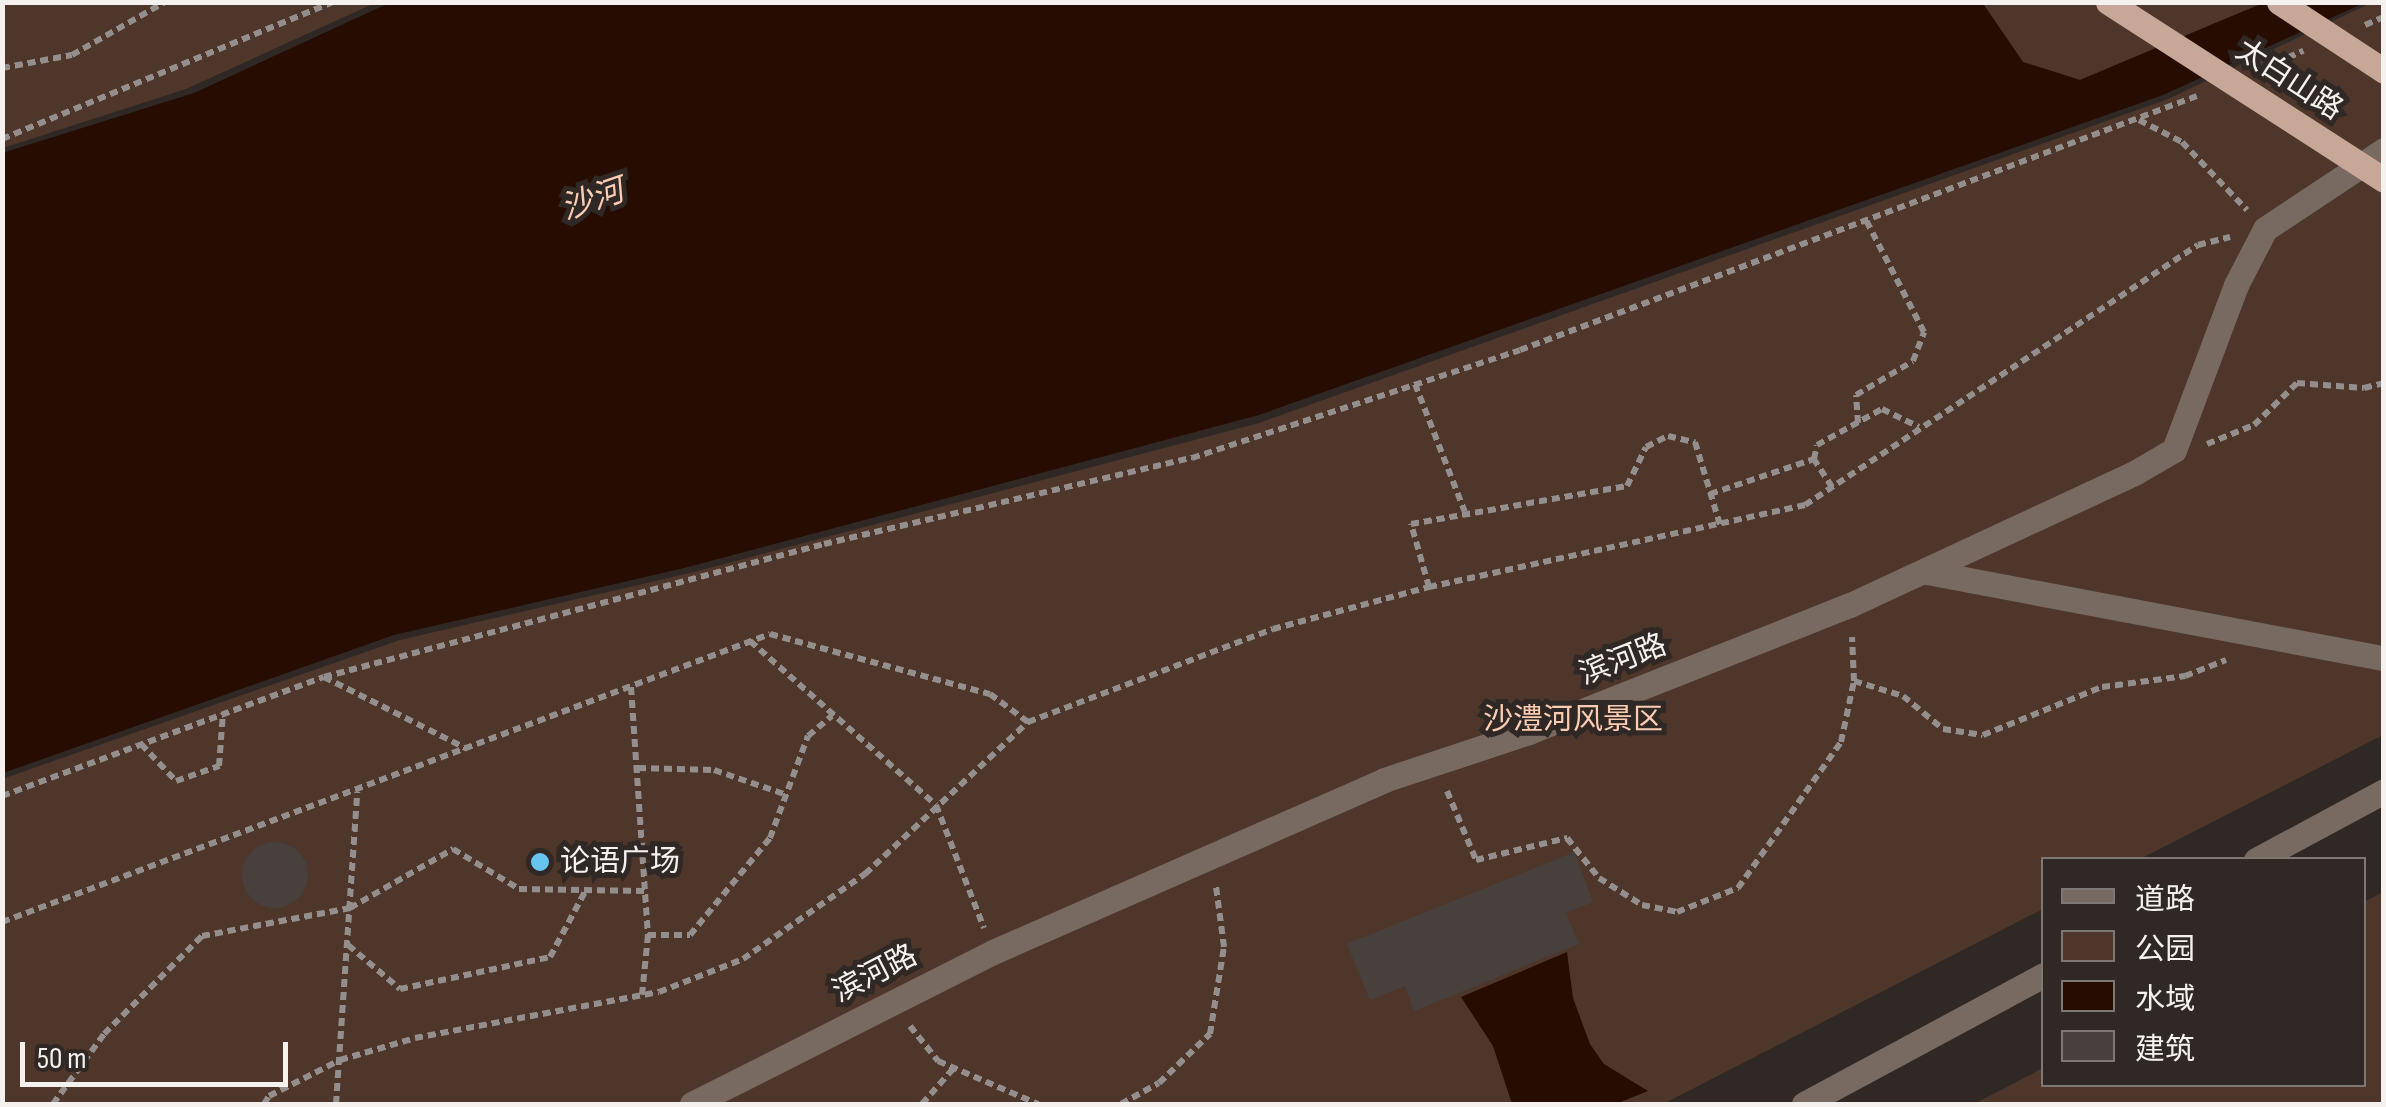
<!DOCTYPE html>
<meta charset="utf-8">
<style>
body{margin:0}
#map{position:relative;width:2386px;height:1107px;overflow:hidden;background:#2f2825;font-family:"Sofia Sans Condensed","Noto Sans SC",sans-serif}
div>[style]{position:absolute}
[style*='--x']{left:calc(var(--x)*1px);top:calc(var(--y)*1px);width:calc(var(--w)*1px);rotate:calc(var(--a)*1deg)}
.green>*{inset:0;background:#4e372a}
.water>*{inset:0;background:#270d01}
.building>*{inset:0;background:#47403c}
.round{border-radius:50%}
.path>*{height:6px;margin-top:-3px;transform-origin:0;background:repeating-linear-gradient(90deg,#948f8c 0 8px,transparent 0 13px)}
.minor>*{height:25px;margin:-12.5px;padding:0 12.5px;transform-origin:12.5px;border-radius:12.5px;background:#786961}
.major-bridge>*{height:25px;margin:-12.5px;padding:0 12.5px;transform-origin:12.5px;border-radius:12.5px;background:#c7a898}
.dots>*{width:28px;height:28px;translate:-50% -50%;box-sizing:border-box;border:5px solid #2f2825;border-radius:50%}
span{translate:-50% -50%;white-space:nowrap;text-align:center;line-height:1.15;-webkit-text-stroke:10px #2f2825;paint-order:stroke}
.street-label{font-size:30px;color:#f5f1ee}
.park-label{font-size:30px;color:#fbccb2}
.poi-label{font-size:30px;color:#f5f1ee}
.left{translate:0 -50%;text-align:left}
.water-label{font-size:32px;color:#fcccb3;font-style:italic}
.frame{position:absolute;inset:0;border:5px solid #f5f1ee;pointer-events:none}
.legend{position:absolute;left:2041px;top:857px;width:325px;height:230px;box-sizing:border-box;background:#2f2825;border:2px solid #7e7875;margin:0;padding:12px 18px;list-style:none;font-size:30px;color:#f5f1ee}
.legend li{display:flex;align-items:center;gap:20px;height:50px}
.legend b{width:50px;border:2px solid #7e7875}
.scale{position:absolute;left:20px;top:1042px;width:268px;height:45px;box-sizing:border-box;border:5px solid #f5f1ee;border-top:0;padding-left:12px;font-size:30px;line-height:35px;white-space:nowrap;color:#f5f1ee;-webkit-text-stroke:8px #2f2825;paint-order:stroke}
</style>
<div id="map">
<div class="green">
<i style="clip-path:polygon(2px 3px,3px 2px,375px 3px,186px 89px,3px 148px)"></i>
<i style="clip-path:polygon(1982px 3px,2263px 3px,2080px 80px,2023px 62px)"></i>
<i style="clip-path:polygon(2371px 3px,2383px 3px,2383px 735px,2140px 859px,2044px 860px,2043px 909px,1663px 1104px,3px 1104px,2px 779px,400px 640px,690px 573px,1259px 423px,2168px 99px)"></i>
<i style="clip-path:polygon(2383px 892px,2383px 1104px,1974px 1104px,2043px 1068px,2044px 1084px,2364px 1084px,2364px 902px)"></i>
</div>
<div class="water">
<i style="clip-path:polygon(1982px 2px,2023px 62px,2080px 80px,2263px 3px,2364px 3px,2163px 95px,1259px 415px,684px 568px,394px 635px,3px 773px,2px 153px,194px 93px,389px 3px)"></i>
<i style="clip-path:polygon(1567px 952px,1573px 998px,1590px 1044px,1604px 1064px,1648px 1091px,1616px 1104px,1512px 1104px,1493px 1046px,1461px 997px)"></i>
</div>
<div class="building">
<i class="round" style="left:242px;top:842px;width:66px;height:66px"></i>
<i style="clip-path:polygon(1574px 852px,1593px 902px,1566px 913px,1579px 944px,1414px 1011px,1405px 986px,1370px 1000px,1347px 944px)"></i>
</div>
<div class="path">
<i style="--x:2365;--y:25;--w:21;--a:-23"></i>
<i style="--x:2;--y:68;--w:71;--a:-10.5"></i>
<i style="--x:72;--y:55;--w:107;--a:-29.7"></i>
<i style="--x:2264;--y:68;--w:43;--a:-23.6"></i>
<i style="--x:2139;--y:120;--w:48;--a:27.1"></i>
<i style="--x:2182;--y:142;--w:94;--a:46.3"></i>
<i style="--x:2;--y:139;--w:357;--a:-22.5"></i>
<i style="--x:1415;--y:384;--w:137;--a:68.7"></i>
<i style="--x:1858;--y:423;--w:28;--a:-94"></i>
<i style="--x:1856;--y:395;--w:66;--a:-30.8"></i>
<i style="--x:1913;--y:361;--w:31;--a:-69"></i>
<i style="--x:1924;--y:332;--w:126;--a:-117.4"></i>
<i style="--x:2207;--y:444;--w:51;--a:-22"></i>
<i style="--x:2254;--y:425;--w:60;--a:-44.3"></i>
<i style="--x:2297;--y:383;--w:67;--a:4.3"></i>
<i style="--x:2364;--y:388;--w:21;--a:-14"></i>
<i style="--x:1832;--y:487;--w:33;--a:-123"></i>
<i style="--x:1814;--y:459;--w:14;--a:-78"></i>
<i style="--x:1817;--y:445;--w:74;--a:-29"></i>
<i style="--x:1882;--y:409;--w:41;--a:25.9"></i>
<i style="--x:1710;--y:494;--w:110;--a:-18.6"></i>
<i style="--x:1429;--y:587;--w:66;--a:-105.9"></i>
<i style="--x:1411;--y:524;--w:219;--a:-10"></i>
<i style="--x:1627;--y:486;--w:43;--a:-64"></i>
<i style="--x:1646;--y:447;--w:25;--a:-27"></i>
<i style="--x:1668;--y:436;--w:28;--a:13"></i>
<i style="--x:1695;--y:442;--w:90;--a:73.2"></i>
<i style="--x:750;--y:641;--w:248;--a:41.4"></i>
<i style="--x:936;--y:805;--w:132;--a:68.7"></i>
<i style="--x:324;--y:677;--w:517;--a:-14.9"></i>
<i style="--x:824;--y:544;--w:378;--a:-13.2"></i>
<i style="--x:1192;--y:458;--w:345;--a:-18.2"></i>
<i style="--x:1520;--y:350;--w:723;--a:-20.57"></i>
<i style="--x:1854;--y:681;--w:51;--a:17"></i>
<i style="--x:1903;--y:696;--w:52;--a:39.5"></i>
<i style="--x:1943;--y:729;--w:40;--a:8.5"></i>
<i style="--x:1983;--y:735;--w:128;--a:-22"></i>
<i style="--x:2102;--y:687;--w:84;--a:-7.5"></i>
<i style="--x:2185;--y:676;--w:44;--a:-21.3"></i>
<i style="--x:631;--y:687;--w:249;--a:86.1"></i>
<i style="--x:648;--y:935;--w:60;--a:95.7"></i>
<i style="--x:141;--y:744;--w:51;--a:46.6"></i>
<i style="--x:176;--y:781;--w:46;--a:-19.2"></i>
<i style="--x:219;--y:766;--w:53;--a:-85.7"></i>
<i style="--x:638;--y:768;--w:76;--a:1.5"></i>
<i style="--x:714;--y:770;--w:74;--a:18.9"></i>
<i style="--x:1447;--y:791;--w:75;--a:67.2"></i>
<i style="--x:1476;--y:860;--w:94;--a:-13.6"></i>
<i style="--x:1567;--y:838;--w:51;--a:51.3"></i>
<i style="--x:1599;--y:878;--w:51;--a:32.1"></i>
<i style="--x:1642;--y:905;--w:36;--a:11"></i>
<i style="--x:1677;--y:912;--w:66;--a:-21.5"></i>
<i style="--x:1738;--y:888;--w:179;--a:-54.8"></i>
<i style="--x:1841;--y:742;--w:62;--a:-78"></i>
<i style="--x:1854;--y:681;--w:44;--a:-92.6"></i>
<i style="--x:2;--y:796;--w:343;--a:-20.3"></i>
<i style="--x:324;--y:677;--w:160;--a:26.7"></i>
<i style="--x:2;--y:922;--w:820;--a:-20.56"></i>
<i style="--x:770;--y:634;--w:228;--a:15.3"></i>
<i style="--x:990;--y:694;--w:47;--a:36.4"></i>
<i style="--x:648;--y:935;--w:42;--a:0"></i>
<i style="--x:690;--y:935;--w:126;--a:-50.5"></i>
<i style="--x:770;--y:838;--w:109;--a:-69.6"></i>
<i style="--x:808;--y:736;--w:31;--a:-40"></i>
<i style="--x:348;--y:945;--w:68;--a:40.2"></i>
<i style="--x:400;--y:989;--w:153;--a:-12"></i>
<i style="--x:550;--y:957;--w:76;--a:-61.8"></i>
<i style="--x:910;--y:1026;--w:45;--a:51.3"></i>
<i style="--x:938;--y:1061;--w:109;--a:23.3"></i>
<i style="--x:53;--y:1104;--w:87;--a:-53.9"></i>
<i style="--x:104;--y:1034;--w:139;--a:-45"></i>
<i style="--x:202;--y:936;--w:151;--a:-10.7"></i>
<i style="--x:350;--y:908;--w:119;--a:-29.8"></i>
<i style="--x:453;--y:849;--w:77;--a:31.2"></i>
<i style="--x:519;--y:889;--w:126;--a:0.9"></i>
<i style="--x:264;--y:1104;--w:9;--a:-58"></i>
<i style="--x:269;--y:1096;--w:80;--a:-26.9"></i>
<i style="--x:340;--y:1060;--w:78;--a:-16.3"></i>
<i style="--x:415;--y:1038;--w:248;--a:-10.7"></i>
<i style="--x:659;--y:992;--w:90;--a:-21.4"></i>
<i style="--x:743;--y:959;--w:149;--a:-34.9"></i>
<i style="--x:865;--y:874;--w:223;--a:-43"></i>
<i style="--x:1028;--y:722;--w:262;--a:-20.8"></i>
<i style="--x:1273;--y:629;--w:162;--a:-15.1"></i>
<i style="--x:1429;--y:587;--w:385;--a:-12.3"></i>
<i style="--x:1805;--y:505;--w:471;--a:-33.5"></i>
<i style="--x:2198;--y:245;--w:33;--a:-14"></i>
<i style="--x:336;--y:1104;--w:313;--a:-86.1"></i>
<i style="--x:922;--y:1104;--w:47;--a:-48.5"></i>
<i style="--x:1121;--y:1104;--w:43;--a:-28.9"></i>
<i style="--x:1159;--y:1083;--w:71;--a:-43.9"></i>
<i style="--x:1210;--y:1034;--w:88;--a:-80.9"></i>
<i style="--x:1224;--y:947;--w:62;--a:-97.5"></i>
</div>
<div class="minor">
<i style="--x:1927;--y:572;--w:465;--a:10.7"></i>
<i style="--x:2256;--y:860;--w:145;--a:-28.3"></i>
<i style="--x:692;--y:1104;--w:337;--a:-26.8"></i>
<i style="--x:993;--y:952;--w:427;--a:-23.7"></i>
<i style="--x:1384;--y:780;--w:153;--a:-18.3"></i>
<i style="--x:1529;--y:732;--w:345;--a:-21.6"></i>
<i style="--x:1850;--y:605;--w:315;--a:-24.9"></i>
<i style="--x:2136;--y:472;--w:44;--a:-30.1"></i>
<i style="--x:2174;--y:450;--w:176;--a:-69.4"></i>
<i style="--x:2236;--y:285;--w:63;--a:-62.6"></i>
<i style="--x:2265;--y:229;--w:143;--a:-33.6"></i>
<i style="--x:1804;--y:1104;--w:272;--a:-28.3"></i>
</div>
<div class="major-bridge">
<i style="--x:2108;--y:2;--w:328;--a:32.8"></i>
<i style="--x:2279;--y:2;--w:126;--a:33.3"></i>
</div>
<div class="dots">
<i style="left:540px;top:862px;background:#66c4ef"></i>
</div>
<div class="street-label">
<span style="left:2289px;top:80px;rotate:33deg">太白山路</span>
<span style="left:1623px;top:660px;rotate:-21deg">滨河路</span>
<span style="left:875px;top:974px;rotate:-27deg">滨河路</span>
</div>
<div class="park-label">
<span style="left:1573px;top:720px">沙澧河风景区</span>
</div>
<div class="poi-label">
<span class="left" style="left:560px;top:862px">论语广场</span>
</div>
<div class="water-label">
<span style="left:593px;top:201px;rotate:-19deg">沙河</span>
</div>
<div class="frame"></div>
<ul class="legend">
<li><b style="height:12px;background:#786961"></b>道路</li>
<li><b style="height:28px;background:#4e372a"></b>公园</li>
<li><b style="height:28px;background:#270d01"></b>水域</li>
<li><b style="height:28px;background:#47403c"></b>建筑</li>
</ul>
<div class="scale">50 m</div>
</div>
